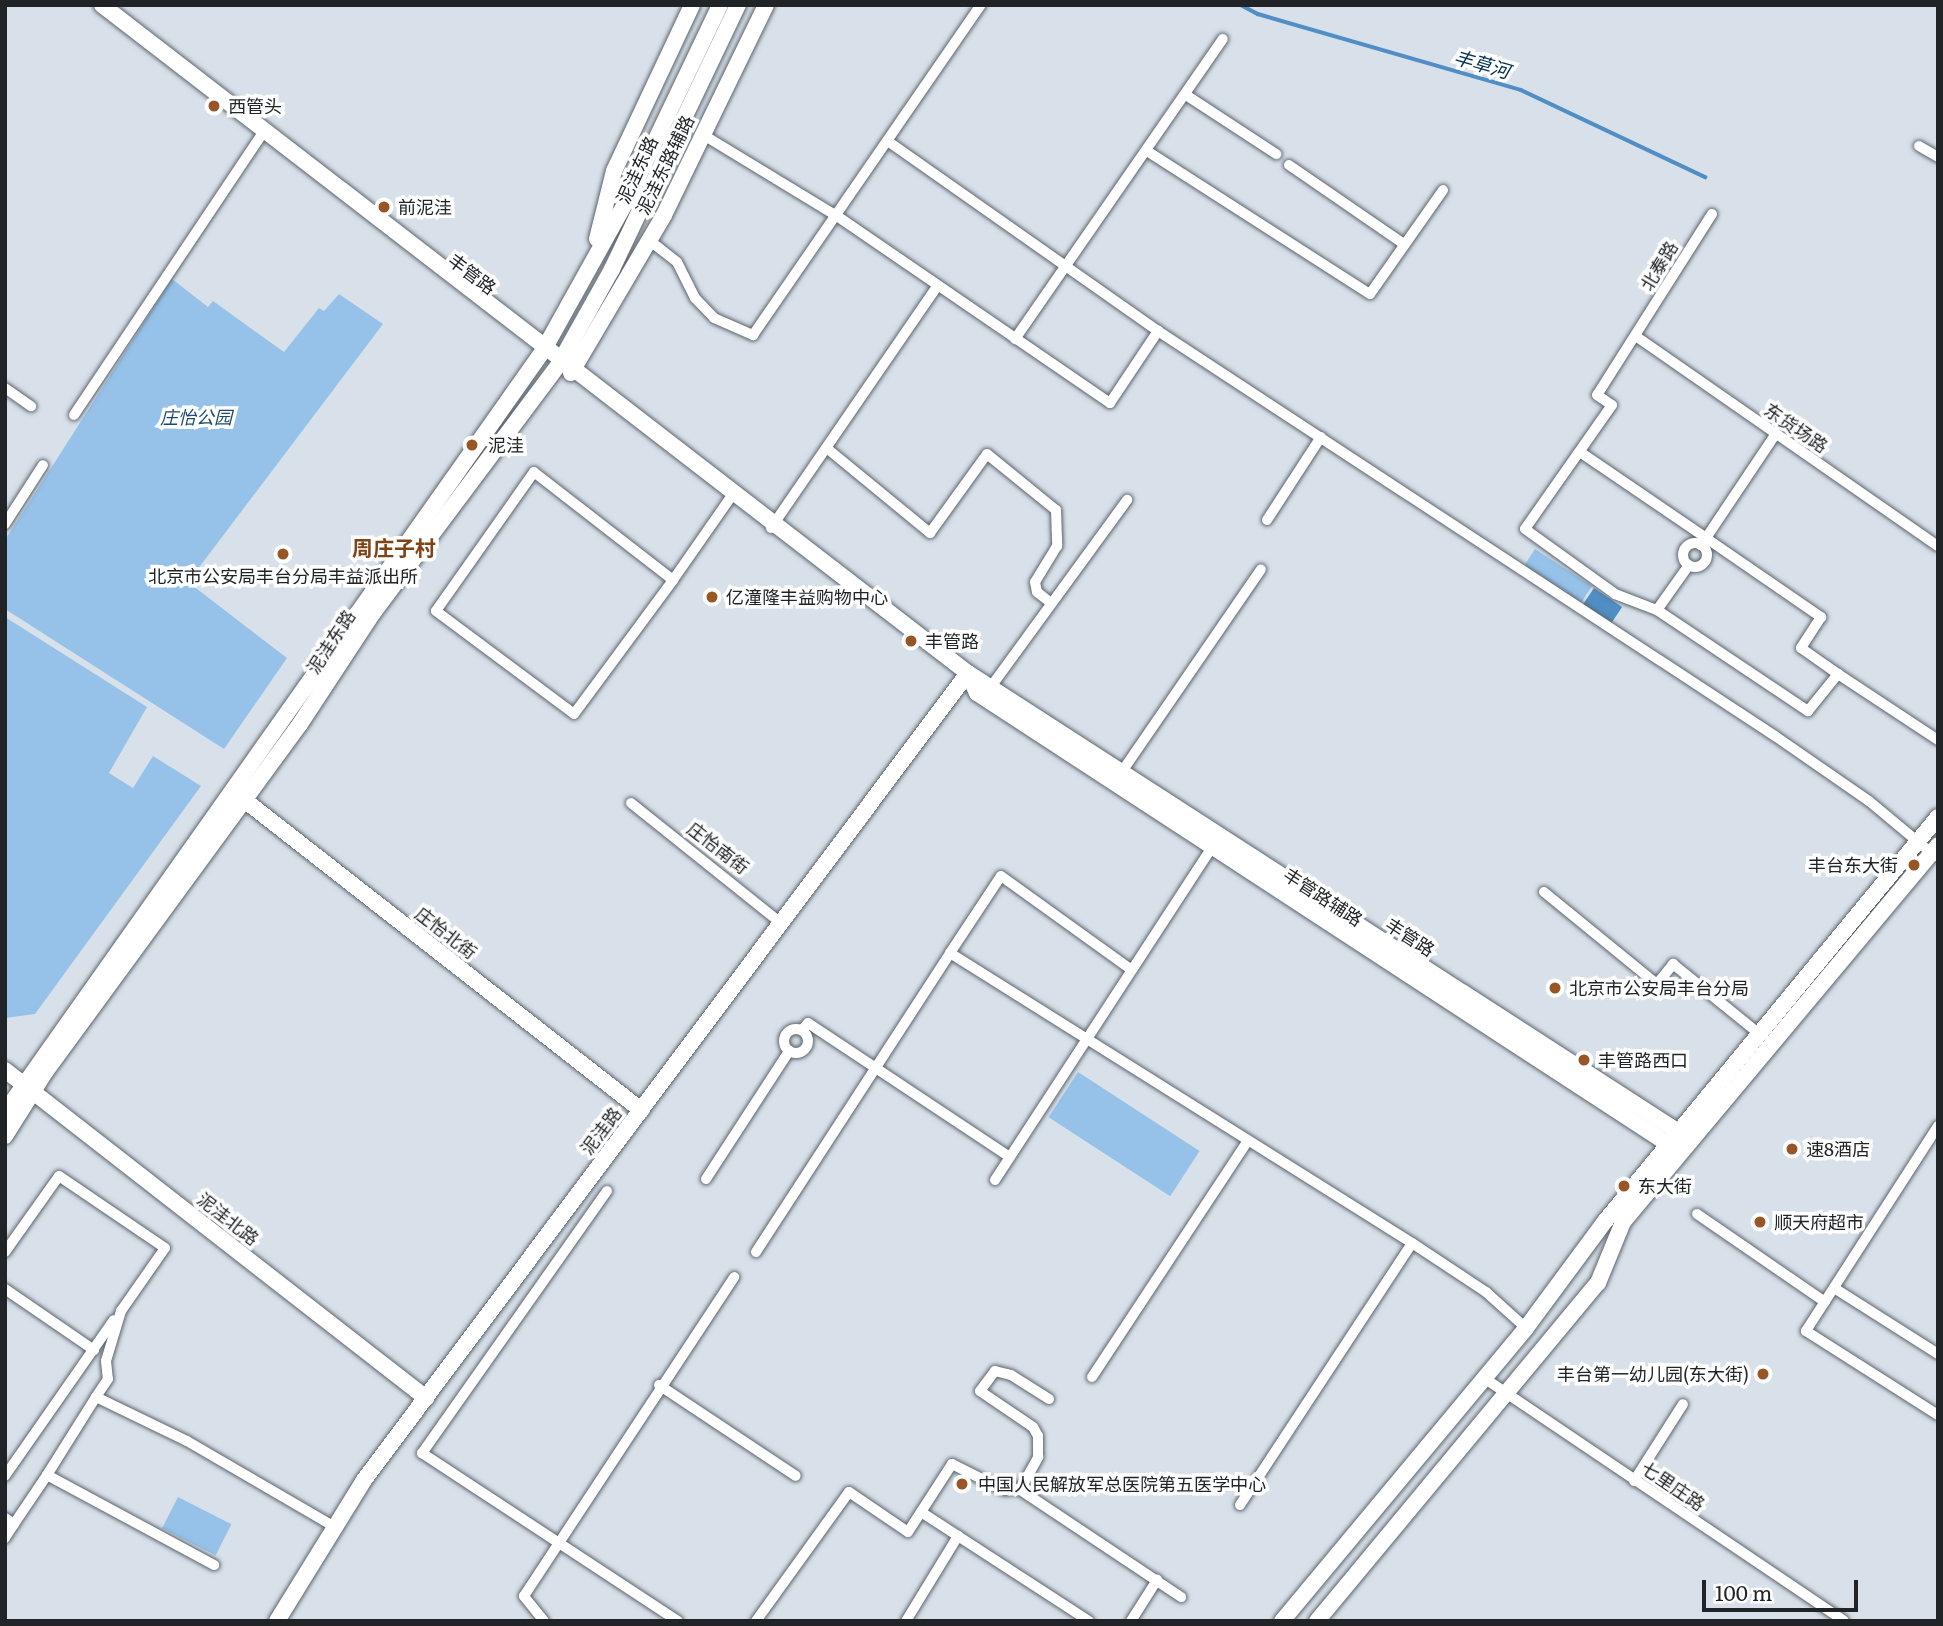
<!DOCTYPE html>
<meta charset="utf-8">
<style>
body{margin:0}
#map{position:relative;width:1943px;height:1626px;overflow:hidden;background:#d8e1ea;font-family:Literata,"Noto Sans SC",serif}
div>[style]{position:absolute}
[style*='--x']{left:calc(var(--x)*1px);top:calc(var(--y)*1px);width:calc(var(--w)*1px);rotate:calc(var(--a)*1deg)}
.green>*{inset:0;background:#96c2ea;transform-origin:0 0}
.water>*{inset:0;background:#508ec5;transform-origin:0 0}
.stream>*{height:3.5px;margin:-1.75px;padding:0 1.75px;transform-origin:1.75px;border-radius:1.75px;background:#508ec5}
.roads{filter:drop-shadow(0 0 2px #5c646c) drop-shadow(0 0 2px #5c646c)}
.street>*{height:10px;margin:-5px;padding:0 5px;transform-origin:5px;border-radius:5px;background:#fff}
.street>.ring{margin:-5px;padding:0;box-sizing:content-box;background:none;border:10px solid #fff;border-radius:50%}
.secondary>*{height:16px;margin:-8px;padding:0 8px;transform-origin:8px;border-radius:8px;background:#fff}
.dots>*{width:19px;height:19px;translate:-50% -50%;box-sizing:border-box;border:4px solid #fff;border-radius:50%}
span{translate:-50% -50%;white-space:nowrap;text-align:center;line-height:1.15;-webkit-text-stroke:7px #fff;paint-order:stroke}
.poi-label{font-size:18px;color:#202427}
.left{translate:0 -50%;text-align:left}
.right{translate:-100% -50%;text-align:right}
.street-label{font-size:18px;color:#202427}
.park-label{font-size:18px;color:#1d4a70;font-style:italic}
.water-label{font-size:19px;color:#003155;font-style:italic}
.quarter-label{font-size:21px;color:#7f4316;font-weight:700}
.frame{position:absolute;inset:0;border:7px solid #202427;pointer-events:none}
.scale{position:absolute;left:1702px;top:1580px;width:156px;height:32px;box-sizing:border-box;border:4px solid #202427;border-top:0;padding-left:9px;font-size:21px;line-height:24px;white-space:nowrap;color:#202427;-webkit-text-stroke:5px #fff;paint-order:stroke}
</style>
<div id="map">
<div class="green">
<i style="clip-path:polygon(172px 279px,208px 307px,213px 301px,284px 352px,319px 308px,324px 311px,339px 294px,383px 324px,188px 582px,287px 658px,224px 749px,5px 609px,5px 540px)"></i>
<i style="left:1535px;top:549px;width:68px;height:22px;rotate:33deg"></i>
<i style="clip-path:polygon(5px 617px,147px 707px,109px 773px,133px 788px,153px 756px,201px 786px,35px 1014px,5px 1018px)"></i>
<i style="left:1078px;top:1072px;width:145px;height:54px;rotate:33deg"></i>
<i style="left:178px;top:1497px;width:60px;height:35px;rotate:27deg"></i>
</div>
<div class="water">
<i style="left:1594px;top:588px;width:34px;height:22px;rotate:34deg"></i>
</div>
<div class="stream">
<i style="--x:1241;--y:5;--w:19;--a:28"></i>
<i style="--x:1258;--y:14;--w:274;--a:16.1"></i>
<i style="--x:1521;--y:90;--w:204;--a:25.3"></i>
</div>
<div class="roads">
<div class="street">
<i style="--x:1186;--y:95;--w:108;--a:33.2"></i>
<i style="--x:702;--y:134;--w:158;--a:31.3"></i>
<i style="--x:837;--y:216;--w:331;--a:34.4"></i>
<i style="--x:1110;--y:403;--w:87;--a:-56.3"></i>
<i style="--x:889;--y:142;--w:329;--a:35.1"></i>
<i style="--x:1158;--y:331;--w:738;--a:33.28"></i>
<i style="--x:1775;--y:736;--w:114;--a:34.7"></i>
<i style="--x:1869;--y:801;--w:86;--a:39.8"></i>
<i style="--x:1919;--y:146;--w:22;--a:30"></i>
<i style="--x:1147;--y:151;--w:265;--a:32.7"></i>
<i style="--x:1370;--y:294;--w:127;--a:-54.9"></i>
<i style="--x:1289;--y:165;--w:140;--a:34.5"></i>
<i style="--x:1712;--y:214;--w:214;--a:122.4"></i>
<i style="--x:1597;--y:395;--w:18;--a:34"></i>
<i style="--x:1612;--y:405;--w:151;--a:125.1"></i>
<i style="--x:1525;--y:529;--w:111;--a:35.8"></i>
<i style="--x:1615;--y:594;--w:45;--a:20.9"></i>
<i style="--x:1657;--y:610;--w:182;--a:33.8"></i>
<i style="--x:1808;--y:711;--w:48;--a:-51"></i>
<i style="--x:1838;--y:674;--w:120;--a:33.4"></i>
<i style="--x:654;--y:244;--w:29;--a:38"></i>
<i style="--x:677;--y:262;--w:40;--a:63.4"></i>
<i style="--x:695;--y:298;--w:28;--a:46"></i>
<i style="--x:714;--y:318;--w:43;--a:23.6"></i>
<i style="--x:753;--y:335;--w:401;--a:-55.4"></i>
<i style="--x:1637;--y:337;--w:366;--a:34.8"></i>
<i style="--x:1015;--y:339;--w:365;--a:-55.3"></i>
<i style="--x:5;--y:388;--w:32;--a:35"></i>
<i style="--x:74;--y:415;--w:336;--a:-56.2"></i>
<i style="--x:1775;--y:435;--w:124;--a:123.8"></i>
<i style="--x:1706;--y:538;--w:140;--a:34.5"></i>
<i style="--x:1821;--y:617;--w:37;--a:123"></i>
<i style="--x:1801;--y:648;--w:45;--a:35.1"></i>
<i style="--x:829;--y:450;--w:131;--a:39.4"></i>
<i style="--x:930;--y:533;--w:97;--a:-54.2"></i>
<i style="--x:987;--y:454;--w:89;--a:39.1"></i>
<i style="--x:1056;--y:510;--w:36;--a:88"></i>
<i style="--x:1057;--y:546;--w:42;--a:121.4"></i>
<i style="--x:1035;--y:582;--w:10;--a:79"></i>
<i style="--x:1037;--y:592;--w:16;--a:38"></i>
<i style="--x:1580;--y:452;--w:153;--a:34.3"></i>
<i style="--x:1706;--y:538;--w:9;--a:126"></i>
<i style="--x:1267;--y:520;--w:99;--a:-57"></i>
<i style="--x:5;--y:524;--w:70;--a:-57.2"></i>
<i style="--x:771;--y:528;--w:291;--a:-55.5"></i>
<i class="ring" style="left:1683px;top:543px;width:14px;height:14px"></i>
<i style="--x:673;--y:580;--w:176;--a:-142.2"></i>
<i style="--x:534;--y:472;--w:170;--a:125.2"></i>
<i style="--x:436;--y:611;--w:172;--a:36.7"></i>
<i style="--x:574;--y:714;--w:167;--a:-53.5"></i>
<i style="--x:673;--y:580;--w:101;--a:-55.1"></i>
<i style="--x:1657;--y:610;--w:55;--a:-54.6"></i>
<i style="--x:990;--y:688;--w:233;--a:-53.9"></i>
<i style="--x:1121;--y:773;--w:247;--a:-55.5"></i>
<i style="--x:631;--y:803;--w:192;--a:38.7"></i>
<i style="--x:1544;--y:892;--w:146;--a:39.2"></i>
<i style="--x:1657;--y:984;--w:26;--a:-51"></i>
<i style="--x:1673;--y:964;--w:108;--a:39"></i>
<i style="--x:950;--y:953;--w:92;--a:-56.5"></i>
<i style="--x:1001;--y:876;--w:161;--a:35.7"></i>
<i class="ring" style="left:784px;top:1029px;width:14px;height:14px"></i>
<i style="--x:802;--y:1030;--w:9;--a:-49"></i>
<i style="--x:808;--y:1023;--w:242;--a:33.6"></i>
<i style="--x:1938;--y:1126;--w:244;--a:122.8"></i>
<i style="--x:1806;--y:1331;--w:156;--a:32.5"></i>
<i style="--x:706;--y:1179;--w:153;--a:-57"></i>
<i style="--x:995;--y:1180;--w:397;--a:-56.9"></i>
<i style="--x:607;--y:1191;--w:321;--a:125.2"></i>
<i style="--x:422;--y:1453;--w:306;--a:33.3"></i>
<i style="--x:1697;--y:1214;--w:155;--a:34.5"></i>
<i style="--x:5;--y:1252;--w:93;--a:-54.6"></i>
<i style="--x:59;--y:1176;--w:128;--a:34.2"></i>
<i style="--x:165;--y:1248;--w:77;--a:124.9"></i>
<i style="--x:121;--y:1311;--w:52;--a:106.7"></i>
<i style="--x:106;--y:1361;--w:18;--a:84"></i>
<i style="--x:108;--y:1379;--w:22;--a:124"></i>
<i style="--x:96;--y:1397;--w:101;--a:25.8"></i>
<i style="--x:187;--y:1441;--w:171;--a:30.2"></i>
<i style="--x:756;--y:1252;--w:356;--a:-57"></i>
<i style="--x:950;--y:953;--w:545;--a:32.12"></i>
<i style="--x:1412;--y:1243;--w:89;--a:33.5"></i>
<i style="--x:1486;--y:1292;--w:54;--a:42"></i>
<i style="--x:1834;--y:1288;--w:123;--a:32.4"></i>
<i style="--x:5;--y:1289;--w:108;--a:34.4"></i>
<i style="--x:1092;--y:1377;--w:282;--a:-56.6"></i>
<i style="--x:1484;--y:1378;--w:434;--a:34"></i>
<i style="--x:659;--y:1385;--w:164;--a:33.6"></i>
<i style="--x:47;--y:1475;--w:92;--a:-57.9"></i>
<i style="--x:5;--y:1476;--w:190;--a:-55.1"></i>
<i style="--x:1634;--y:1481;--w:91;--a:-57.5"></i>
<i style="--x:1020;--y:1490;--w:38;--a:-61"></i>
<i style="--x:1038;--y:1457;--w:21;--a:-90"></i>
<i style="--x:1038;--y:1436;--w:10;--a:-119"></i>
<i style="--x:1033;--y:1427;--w:64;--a:-145.8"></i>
<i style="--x:980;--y:1391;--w:25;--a:-53"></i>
<i style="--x:995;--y:1371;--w:16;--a:14"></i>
<i style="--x:1011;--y:1375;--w:45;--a:32.3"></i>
<i style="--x:1240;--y:1505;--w:313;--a:-56.7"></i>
<i style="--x:921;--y:1512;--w:200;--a:33"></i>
<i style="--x:5;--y:1518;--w:11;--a:34"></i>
<i style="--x:14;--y:1524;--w:17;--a:123"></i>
<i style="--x:14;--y:1524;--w:59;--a:-56"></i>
<i style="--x:47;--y:1475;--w:190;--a:28.3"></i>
<i style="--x:544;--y:1621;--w:32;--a:-129"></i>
<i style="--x:524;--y:1596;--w:382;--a:-56.6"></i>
<i style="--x:756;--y:1621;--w:159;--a:-54.2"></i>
<i style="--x:849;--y:1492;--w:71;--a:34.1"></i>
<i style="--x:908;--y:1532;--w:81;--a:-57.1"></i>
<i style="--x:952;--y:1464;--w:58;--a:26.6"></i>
<i style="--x:1004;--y:1490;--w:15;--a:-4"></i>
<i style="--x:1019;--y:1489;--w:195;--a:33.7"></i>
<i style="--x:906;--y:1621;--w:100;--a:-58.5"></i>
<i style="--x:1131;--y:1621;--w:49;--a:-57.6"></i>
</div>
<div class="secondary">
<i style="--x:102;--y:5;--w:1094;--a:37.65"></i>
<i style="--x:968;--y:673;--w:861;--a:32.86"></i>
<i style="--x:597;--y:239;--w:70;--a:-76"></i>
<i style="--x:614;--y:171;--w:183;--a:-64.8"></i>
<i style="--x:571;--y:373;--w:183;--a:-59.5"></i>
<i style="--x:664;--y:215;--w:233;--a:-64.1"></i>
<i style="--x:968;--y:673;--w:22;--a:66"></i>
<i style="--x:977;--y:693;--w:825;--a:33.13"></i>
<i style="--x:238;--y:795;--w:512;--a:38.01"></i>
<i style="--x:5;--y:1070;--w:534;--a:37.92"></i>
<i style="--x:5;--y:1112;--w:932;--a:-54.74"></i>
<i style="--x:543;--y:351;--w:175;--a:-60.9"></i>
<i style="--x:628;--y:198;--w:214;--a:-64.5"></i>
<i style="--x:5;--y:1136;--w:77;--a:-57.8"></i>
<i style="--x:46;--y:1071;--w:430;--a:-53.8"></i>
<i style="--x:300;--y:724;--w:133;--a:-56.7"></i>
<i style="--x:373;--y:613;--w:311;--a:-53.2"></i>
<i style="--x:559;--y:364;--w:109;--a:-60.8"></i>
<i style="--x:612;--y:269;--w:293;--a:-64.5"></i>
<i style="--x:277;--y:1621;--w:166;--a:-58.3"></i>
<i style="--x:364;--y:1480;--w:1008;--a:-53.19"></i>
<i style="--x:1282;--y:1621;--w:381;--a:-50.2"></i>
<i style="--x:1526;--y:1328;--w:134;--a:-53.5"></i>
<i style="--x:1606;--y:1220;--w:522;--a:-50.52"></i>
<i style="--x:1317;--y:1621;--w:440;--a:-50.3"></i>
<i style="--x:1598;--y:1283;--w:66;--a:-67.7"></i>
<i style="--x:1623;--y:1222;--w:491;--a:-50.1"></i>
</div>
</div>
<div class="dots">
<i style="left:214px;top:106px;background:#985525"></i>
<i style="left:384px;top:207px;background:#985525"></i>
<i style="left:472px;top:445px;background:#985525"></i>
<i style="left:283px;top:554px;background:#985525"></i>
<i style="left:712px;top:597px;background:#985525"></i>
<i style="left:911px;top:641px;background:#985525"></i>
<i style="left:1914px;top:865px;background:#985525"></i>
<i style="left:1555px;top:988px;background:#985525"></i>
<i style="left:1584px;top:1060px;background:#985525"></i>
<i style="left:1792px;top:1149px;background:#985525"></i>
<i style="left:1624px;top:1186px;background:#985525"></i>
<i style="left:1760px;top:1222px;background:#985525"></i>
<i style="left:1763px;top:1374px;background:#985525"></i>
<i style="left:962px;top:1484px;background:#985525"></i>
</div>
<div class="poi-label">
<span class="left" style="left:228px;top:106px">西管头</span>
<span class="left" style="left:398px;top:207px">前泥洼</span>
<span class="left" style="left:488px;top:445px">泥洼</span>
<span style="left:283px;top:576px">北京市公安局丰台分局丰益派出所</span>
<span class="left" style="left:726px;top:597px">亿潼隆丰益购物中心</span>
<span class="left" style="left:925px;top:641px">丰管路</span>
<span class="right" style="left:1898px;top:865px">丰台东大街</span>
<span class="left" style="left:1569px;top:988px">北京市公安局丰台分局</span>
<span class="left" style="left:1598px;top:1060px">丰管路西口</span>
<span class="left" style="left:1806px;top:1149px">速8酒店</span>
<span class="left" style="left:1638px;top:1186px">东大街</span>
<span class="left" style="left:1774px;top:1222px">顺天府超市</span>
<span class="right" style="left:1749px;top:1374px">丰台第一幼儿园(东大街)</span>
<span class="left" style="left:978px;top:1484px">中国人民解放军总医院第五医学中心</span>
</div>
<div class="street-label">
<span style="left:665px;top:165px;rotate:-64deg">泥洼东路辅路</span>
<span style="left:637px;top:170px;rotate:-65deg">泥洼东路</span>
<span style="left:1659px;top:266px;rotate:-59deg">北泰路</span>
<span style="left:472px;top:274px;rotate:37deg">丰管路</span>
<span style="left:1796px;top:428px;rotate:34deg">东货场路</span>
<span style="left:331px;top:642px;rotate:-57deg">泥洼东路</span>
<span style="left:718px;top:848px;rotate:38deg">庄怡南街</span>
<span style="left:1323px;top:897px;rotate:33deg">丰管路辅路</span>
<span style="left:446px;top:933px;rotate:38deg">庄怡北街</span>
<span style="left:1410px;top:937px;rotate:33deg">丰管路</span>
<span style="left:601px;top:1131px;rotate:-53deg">泥洼路</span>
<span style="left:228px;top:1219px;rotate:38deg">泥洼北路</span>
<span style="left:1673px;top:1486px;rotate:34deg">七里庄路</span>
</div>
<div class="park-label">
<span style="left:196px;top:417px">庄怡公园</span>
</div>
<div class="water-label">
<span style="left:1482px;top:64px;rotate:16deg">丰草河</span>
</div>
<div class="quarter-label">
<span style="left:394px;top:547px">周庄子村</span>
</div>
<div class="frame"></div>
<div class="scale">100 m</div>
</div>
